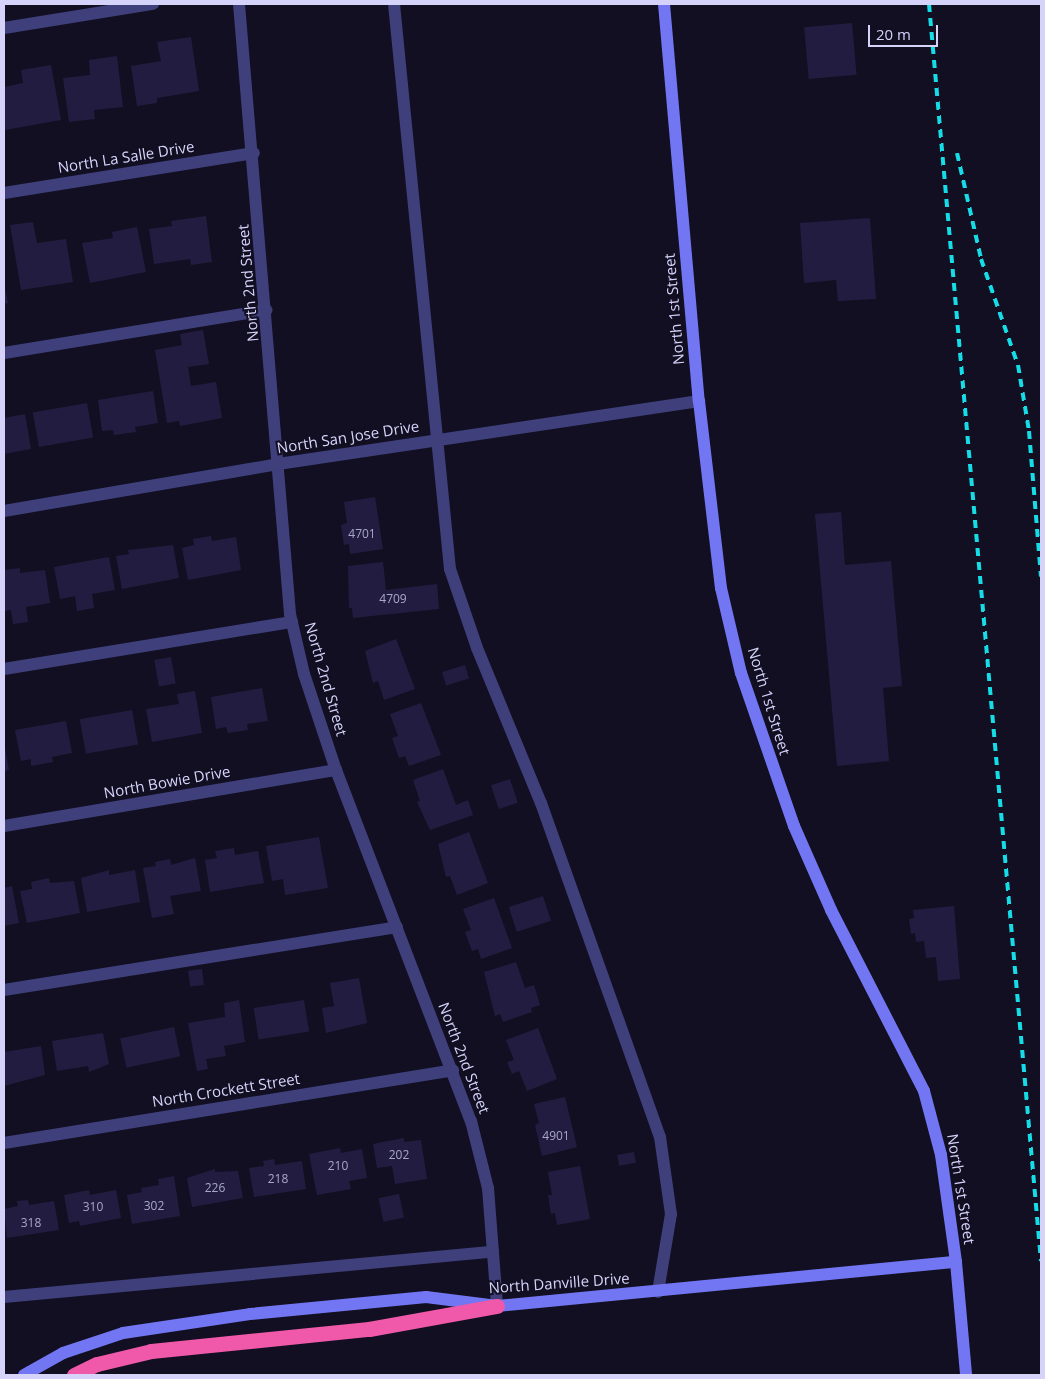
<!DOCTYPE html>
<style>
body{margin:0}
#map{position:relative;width:1045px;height:1379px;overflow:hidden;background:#110f21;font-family:"Open Sans",sans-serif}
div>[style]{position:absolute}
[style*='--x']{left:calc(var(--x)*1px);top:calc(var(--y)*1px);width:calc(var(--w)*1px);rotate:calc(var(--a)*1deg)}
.building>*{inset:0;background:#221d40;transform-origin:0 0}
.lane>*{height:12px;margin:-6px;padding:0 6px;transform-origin:6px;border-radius:6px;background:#3f3f7c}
.street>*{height:12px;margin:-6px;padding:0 6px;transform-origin:6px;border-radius:6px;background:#3f3f7c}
.secondary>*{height:12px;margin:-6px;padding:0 6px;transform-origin:6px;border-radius:6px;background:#7376f2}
.highway>*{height:15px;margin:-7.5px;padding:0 7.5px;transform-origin:7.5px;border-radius:7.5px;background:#f059a9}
.rail>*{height:4px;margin-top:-2px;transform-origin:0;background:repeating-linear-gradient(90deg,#15dce6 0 8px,transparent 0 14px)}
span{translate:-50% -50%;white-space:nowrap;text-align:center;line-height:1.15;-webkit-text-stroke:4px #110f21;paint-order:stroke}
.number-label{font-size:12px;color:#a9a6cc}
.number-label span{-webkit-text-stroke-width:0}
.street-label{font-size:15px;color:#d6d3fb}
.frame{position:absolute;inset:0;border:5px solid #d6d3fb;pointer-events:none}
.scale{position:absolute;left:868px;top:25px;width:70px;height:22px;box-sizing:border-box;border:2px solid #d6d3fb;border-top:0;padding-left:6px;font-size:15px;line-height:18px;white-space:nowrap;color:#d6d3fb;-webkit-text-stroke:4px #110f21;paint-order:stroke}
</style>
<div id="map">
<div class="building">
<i style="left:852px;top:23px;width:52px;height:48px;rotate:85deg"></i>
<i style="clip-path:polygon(191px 37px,199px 91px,157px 98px,157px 103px,137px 106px,131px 66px,161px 61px,157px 42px)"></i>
<i style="clip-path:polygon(117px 56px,123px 107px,94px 110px,95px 119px,69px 122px,63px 78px,90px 75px,89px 60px)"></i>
<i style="clip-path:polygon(51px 65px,61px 120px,5px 130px,4px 87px,23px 83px,21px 70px)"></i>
<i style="clip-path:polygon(206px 216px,212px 262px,191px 265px,190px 259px,154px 264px,149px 229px,172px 226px,171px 221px)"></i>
<i style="clip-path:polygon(870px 218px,876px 299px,838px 301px,836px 280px,804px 283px,800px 223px)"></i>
<i style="clip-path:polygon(33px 222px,37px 243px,66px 239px,73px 282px,21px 290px,10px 225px)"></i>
<i style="clip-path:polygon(137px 227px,146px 272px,90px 283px,82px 243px,113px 238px,112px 232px)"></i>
<i style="clip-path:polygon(4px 283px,8px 303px,4px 304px)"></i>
<i style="clip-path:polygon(203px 330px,209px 364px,188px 367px,191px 386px,216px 382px,222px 418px,180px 426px,179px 421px,167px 423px,155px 350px,182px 345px,180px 334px)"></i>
<i style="clip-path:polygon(153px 391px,158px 423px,135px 427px,136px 432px,114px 435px,113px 430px,102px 431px,98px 400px)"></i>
<i style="left:87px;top:403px;width:35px;height:55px;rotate:80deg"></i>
<i style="clip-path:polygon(25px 414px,31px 449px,4px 454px,4px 418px)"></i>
<i style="clip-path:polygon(375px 497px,383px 549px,350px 554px,349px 544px,344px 545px,341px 525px,347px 523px,344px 502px)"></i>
<i style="clip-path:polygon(841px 512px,845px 565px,891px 561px,902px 686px,883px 688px,889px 761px,837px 766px,815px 514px)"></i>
<i style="clip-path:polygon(211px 536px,212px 541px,236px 537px,241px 570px,188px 580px,182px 548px,194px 545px,193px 539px)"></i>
<i style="clip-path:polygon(173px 545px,179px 578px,122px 589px,116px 556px,129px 554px,128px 550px)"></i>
<i style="clip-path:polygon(109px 557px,115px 590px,92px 594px,94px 608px,77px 611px,75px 596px,60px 599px,54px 567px)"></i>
<i style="clip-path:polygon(383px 562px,386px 590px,437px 584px,439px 609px,353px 618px,352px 608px,349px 608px,348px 566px)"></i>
<i style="clip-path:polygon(20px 568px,20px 573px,45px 570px,50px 603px,26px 607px,28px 622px,13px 624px,11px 610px,4px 611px,4px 570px)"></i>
<i style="clip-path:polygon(396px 639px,415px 689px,384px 700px,378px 681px,373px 683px,365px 651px)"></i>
<i style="left:171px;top:657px;width:27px;height:17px;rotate:80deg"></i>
<i style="left:465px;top:665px;width:14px;height:24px;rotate:73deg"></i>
<i style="clip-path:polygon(262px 688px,268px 721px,247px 724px,248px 730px,228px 733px,226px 727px,216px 729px,211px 697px)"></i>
<i style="clip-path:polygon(195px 691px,202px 733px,152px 742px,146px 709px,179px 704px,177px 694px)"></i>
<i style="clip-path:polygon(421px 703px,441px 755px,409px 766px,405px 756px,399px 758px,392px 738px,398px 736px,390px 714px)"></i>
<i style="left:132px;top:710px;width:35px;height:53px;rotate:80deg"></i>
<i style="clip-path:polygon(66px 721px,72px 753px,52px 757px,53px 762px,31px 766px,31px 759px,21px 761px,15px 730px)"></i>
<i style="clip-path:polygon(4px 743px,9px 770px,4px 771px)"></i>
<i style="clip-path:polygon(443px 769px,456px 805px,468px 800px,473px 815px,430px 830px,417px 802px,420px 801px,413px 780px)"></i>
<i style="left:510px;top:779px;width:25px;height:20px;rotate:72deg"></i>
<i style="clip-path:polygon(469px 832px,488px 883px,457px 895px,450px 876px,446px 877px,438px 844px)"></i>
<i style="clip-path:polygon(319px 837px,328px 888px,285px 895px,283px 879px,272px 881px,266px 846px)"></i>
<i style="clip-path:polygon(234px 848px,235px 855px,258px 851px,264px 883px,210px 892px,205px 860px,217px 858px,215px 851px)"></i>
<i style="clip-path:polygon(195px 858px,201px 891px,170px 896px,174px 914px,152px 918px,143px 868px,156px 866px,155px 862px,170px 859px,171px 865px)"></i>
<i style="clip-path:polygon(109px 870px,109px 875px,135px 870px,140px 902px,87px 912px,81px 878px)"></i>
<i style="clip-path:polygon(49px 878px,50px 883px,74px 881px,80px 913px,27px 923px,20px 891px,32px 889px,31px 882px)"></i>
<i style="clip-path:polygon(12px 886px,19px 923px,4px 926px,4px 888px)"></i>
<i style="left:543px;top:896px;width:26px;height:36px;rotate:72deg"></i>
<i style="clip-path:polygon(494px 898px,512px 948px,481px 959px,478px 949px,472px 951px,465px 932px,471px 930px,463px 909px)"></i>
<i style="clip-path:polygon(954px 906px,960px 979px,938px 981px,936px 957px,926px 958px,924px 941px,916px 942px,915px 933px,911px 934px,909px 919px,914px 918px,913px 910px)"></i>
<i style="clip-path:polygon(516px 962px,525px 988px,534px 985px,540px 1005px,531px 1008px,532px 1012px,503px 1022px,500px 1014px,495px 1016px,484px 972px)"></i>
<i style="left:202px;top:969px;width:16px;height:14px;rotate:83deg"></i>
<i style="clip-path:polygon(359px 978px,367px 1023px,326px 1033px,322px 1008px,334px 1006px,330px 983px)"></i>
<i style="clip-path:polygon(239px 1000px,245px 1042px,224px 1046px,226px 1056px,206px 1059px,208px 1069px,197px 1071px,188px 1023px,225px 1017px,224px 1003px)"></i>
<i style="left:304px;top:1000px;width:32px;height:51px;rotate:81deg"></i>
<i style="left:174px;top:1027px;width:30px;height:55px;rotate:78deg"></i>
<i style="clip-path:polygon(538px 1028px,557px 1079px,527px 1091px,519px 1071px,512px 1074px,507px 1062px,514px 1060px,506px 1040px)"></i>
<i style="clip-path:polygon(103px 1033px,109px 1064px,89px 1072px,88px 1066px,57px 1071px,52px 1041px)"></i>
<i style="clip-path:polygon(41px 1046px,45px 1075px,4px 1086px,4px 1052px)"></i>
<i style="clip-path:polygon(565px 1097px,577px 1147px,542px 1156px,535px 1125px,539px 1123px,534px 1104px)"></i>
<i style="clip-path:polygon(404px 1138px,404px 1142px,421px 1140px,427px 1179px,395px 1184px,392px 1166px,377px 1168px,373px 1144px)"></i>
<i style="clip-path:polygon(340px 1148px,341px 1153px,362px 1149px,367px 1178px,349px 1181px,351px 1189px,317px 1195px,309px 1154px)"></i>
<i style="left:634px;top:1152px;width:11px;height:17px;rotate:80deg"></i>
<i style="clip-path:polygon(274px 1159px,275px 1165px,302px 1161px,306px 1189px,254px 1197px,249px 1168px,264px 1166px,263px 1161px)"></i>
<i style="clip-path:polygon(580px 1166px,590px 1219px,557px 1225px,555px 1213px,551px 1214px,548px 1195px,552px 1195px,548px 1172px)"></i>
<i style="clip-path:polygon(215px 1169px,215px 1172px,238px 1171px,243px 1198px,192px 1207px,187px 1178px)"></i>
<i style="clip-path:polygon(174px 1176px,180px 1216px,132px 1224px,127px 1195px,142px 1192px,141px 1188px,159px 1185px,158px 1179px)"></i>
<i style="clip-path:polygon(89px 1190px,90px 1195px,116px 1190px,121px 1218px,80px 1226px,79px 1221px,69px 1223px,64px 1195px)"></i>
<i style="left:399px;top:1194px;width:24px;height:21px;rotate:78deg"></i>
<i style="clip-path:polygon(28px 1200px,29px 1205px,54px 1201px,59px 1230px,7px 1238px,4px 1209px,18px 1206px,17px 1201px)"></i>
</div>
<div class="lane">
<i style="--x:394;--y:4;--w:568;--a:84.34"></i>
<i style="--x:450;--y:569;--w:83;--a:71.1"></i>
<i style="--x:477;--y:648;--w:168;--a:67.6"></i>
<i style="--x:541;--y:803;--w:355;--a:70.4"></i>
<i style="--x:660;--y:1137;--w:78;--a:81.9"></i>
<i style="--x:671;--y:1214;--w:79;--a:99.5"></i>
<i style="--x:4;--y:28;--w:151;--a:-9.2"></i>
<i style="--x:4;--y:353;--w:266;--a:-9.3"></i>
<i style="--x:4;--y:669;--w:292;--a:-9.3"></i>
<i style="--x:4;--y:990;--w:398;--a:-9.1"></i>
<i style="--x:4;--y:1297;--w:491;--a:-5.3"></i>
</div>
<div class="street">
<i style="--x:239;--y:4;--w:612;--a:85.22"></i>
<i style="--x:290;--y:614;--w:62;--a:76.9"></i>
<i style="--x:304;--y:674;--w:101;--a:71.6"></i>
<i style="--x:336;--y:770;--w:376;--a:69"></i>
<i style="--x:471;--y:1121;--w:69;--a:75.8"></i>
<i style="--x:488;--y:1188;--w:118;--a:85.6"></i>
<i style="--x:4;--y:193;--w:253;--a:-9.1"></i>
<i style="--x:4;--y:511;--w:278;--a:-9.7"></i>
<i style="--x:278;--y:464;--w:426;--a:-8.5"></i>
<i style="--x:4;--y:826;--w:337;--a:-9.6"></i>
<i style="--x:4;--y:1143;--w:455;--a:-9.2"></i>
</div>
<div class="secondary">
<i style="--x:664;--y:4;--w:399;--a:85"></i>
<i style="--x:699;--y:401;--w:188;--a:83.3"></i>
<i style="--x:721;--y:588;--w:87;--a:76.8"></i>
<i style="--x:741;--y:673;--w:162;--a:70.9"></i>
<i style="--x:794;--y:826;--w:92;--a:66.2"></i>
<i style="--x:831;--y:910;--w:203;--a:62.8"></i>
<i style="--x:924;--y:1091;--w:66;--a:75.1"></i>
<i style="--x:941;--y:1155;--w:108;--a:82"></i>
<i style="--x:956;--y:1262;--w:113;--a:84.9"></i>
<i style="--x:24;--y:1375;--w:45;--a:-29.4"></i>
<i style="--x:63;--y:1353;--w:63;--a:-18.4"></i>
<i style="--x:123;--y:1333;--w:128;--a:-8.5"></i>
<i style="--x:250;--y:1314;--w:177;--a:-5.5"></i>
<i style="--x:426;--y:1297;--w:72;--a:7.2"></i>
<i style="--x:497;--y:1306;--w:461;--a:-5.5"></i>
</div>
<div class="highway">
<i style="--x:74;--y:1375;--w:25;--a:-26"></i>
<i style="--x:97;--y:1364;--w:56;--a:-13.5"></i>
<i style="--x:151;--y:1351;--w:219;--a:-5.8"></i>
<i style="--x:369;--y:1329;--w:130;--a:-10.2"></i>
</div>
<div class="rail">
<i style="--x:929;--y:4;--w:1262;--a:84.91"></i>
<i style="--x:957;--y:153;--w:109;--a:77.2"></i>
<i style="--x:981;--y:259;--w:112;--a:70.8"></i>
<i style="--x:1018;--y:365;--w:67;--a:80.5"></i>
<i style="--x:1029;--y:431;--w:146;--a:85.3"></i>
</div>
<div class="number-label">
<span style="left:362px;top:534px">4701</span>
<span style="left:393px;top:599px">4709</span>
<span style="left:556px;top:1136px">4901</span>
<span style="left:399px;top:1155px">202</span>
<span style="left:338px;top:1166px">210</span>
<span style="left:278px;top:1179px">218</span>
<span style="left:215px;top:1188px">226</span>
<span style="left:154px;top:1206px">302</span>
<span style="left:93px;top:1207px">310</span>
<span style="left:31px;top:1223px">318</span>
</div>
<div class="street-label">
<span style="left:126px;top:157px;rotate:-9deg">North La Salle Drive</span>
<span style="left:248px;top:283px;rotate:-95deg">North 2nd Street</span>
<span style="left:674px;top:309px;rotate:-95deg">North 1st Street</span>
<span style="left:348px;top:437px;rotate:-9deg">North San Jose Drive</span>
<span style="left:326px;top:679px;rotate:74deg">North 2nd Street</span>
<span style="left:769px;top:701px;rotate:73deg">North 1st Street</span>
<span style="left:167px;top:782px;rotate:-10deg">North Bowie Drive</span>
<span style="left:464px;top:1058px;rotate:69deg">North 2nd Street</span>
<span style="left:226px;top:1090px;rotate:-9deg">North Crockett Street</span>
<span style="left:961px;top:1189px;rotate:81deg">North 1st Street</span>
<span style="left:559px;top:1283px;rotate:-4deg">North Danville Drive</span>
</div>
<div class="frame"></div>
<div class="scale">20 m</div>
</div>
